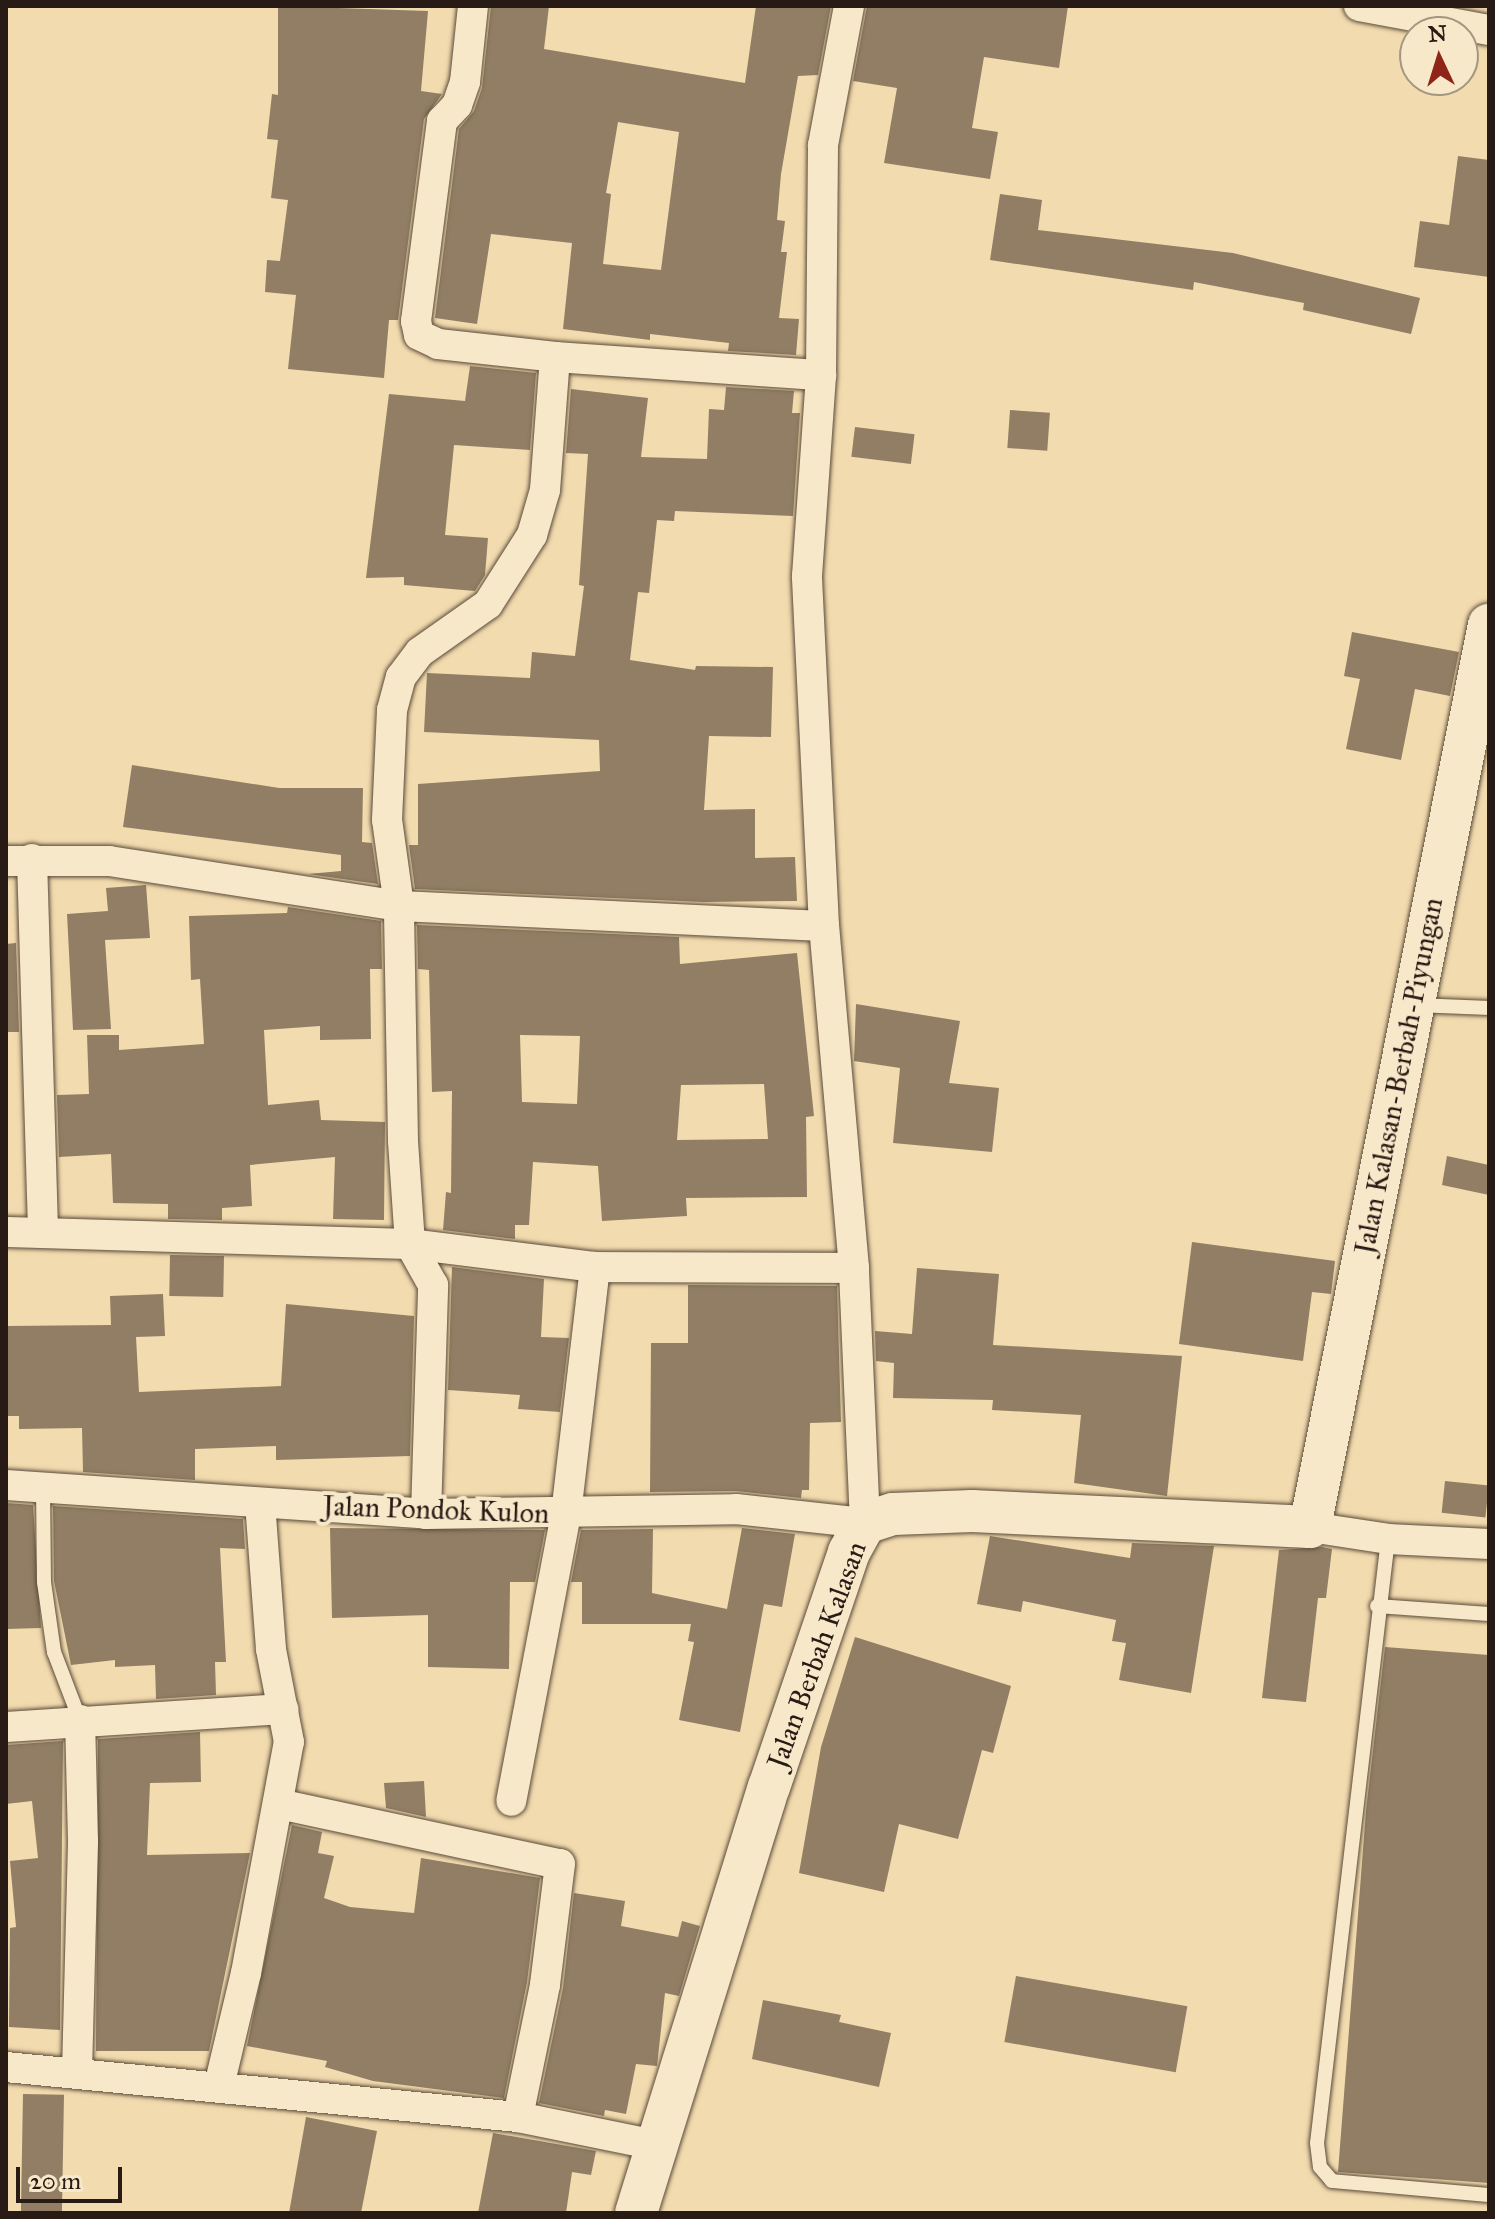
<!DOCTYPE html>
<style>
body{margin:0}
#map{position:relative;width:1495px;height:2219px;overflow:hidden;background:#f2dbae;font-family:"IM FELL Great Primer",serif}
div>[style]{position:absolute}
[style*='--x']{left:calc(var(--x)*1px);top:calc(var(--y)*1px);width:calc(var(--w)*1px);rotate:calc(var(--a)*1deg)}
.building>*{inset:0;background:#917e64;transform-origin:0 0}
.roads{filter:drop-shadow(0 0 2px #5a4a3a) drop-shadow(0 0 2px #5a4a3a)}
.lane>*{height:14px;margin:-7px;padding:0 7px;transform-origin:7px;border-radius:7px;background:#f7e8ca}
.street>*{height:30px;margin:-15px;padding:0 15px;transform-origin:15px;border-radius:15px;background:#f7e8ca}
.secondary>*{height:42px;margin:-21px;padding:0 21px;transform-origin:21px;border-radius:21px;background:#f7e8ca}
span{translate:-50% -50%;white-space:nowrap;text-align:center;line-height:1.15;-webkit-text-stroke:8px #f7e8ca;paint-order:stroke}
.street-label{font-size:28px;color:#281a14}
.frame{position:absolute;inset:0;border:8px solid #281a14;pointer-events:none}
.north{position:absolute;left:1399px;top:16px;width:80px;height:80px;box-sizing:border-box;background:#f7e8ca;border:2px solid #a49681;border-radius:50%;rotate:356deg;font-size:22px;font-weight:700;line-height:32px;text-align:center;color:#281a14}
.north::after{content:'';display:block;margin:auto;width:28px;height:36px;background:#8f2418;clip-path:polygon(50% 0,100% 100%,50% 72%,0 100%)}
.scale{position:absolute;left:16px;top:2167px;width:106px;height:36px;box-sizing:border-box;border:4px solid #281a14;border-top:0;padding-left:10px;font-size:24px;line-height:28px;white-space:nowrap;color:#281a14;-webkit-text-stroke:6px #f7e8ca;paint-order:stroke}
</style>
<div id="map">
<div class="building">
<i style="clip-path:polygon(278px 6px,428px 11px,421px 91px,442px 94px,424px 119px,398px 320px,389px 320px,384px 378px,288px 369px,296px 295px,265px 292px,267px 260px,280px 261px,288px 200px,271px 198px,278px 140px,267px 139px,272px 94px,278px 95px)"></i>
<i style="clip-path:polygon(evenodd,491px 6px,549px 6px,544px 49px,745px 83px,756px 6px,831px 6px,818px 75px,798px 76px,781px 174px,777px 220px,785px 221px,781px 252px,787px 252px,779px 318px,799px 319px,796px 355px,728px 351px,729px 343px,650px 334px,650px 340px,563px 329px,572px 243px,491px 234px,477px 324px,435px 318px,459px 129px,474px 111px,482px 88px,491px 6px,618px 122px,679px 132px,661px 270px,603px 264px,611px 194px,606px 193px,618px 122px)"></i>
<i style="clip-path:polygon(867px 6px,1068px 6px,1059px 68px,984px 57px,972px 128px,998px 132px,990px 179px,884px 163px,897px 88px,853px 81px)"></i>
<i style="clip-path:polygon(1458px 156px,1489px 160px,1489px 277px,1414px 267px,1420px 221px,1449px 225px)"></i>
<i style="clip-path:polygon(1000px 194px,1042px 200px,1038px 230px,1233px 253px,1420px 298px,1411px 334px,1303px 310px,1304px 303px,1194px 282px,1193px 290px,990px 260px)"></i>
<i style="clip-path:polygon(470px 366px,536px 373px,530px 450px,454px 445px,445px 535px,488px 538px,485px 575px,475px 591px,404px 585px,404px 577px,366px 578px,389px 394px,465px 401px)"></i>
<i style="clip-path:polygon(726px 387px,794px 391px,792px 413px,800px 413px,793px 516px,675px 511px,674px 521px,657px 520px,649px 593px,638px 592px,630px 660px,695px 670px,696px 666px,773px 667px,771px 737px,709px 736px,704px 810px,755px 809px,755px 858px,795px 857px,797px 901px,703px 902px,415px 889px,409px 845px,418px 845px,418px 784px,600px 771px,599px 740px,424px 732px,427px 673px,530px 678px,532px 652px,575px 656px,584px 586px,579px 585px,588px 454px,566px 453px,571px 389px,648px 398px,641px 457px,707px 459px,709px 409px,724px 410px)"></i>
<i style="left:1010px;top:410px;width:40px;height:38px;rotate:4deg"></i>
<i style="left:855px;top:427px;width:60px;height:30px;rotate:7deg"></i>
<i style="clip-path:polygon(1352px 632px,1459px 652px,1450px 696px,1415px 689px,1401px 760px,1346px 749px,1360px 679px,1344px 676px)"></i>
<i style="clip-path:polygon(132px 765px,279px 788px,363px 788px,362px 842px,372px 843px,378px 884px,308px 874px,341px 871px,341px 855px,123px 827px)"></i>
<i style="clip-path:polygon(146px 885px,150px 938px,105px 940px,111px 1029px,73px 1030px,67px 914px,108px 911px,106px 888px)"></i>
<i style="clip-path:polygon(288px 907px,381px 921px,382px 969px,370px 969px,371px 1039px,320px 1040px,320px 1026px,264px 1030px,268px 1105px,319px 1100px,321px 1120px,385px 1122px,384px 1220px,333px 1219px,335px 1157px,250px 1165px,252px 1206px,222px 1208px,222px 1220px,168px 1219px,168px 1204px,113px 1203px,111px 1154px,59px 1157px,57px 1095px,89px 1094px,87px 1035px,119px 1035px,119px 1050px,204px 1044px,200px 979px,191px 980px,189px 916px,287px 913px)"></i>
<i style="clip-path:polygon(evenodd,417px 925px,679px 937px,680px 964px,797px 953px,814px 1116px,806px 1117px,807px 1197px,686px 1198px,687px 1216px,602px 1221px,598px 1166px,533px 1162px,529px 1225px,515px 1225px,515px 1239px,443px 1230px,446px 1192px,451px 1193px,452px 1091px,432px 1092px,429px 970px,418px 969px,417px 925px,520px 1035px,580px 1036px,577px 1104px,522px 1102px,520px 1035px,417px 925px,764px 1084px,768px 1139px,677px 1140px,681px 1085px,764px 1084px)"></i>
<i style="clip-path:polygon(16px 943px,19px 1032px,6px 1032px,6px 944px)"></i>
<i style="clip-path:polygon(856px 1004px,960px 1021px,949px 1083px,999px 1088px,992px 1152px,893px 1143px,900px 1068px,854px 1061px)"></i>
<i style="clip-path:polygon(1447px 1156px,1489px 1165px,1489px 1195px,1442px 1185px)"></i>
<i style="clip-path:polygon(1192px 1242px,1335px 1261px,1331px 1294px,1312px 1292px,1303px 1361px,1179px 1344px)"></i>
<i style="left:170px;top:1255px;width:54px;height:41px;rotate:1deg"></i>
<i style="clip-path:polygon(452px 1267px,544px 1279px,541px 1337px,569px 1338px,560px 1412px,518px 1409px,520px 1395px,448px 1390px)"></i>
<i style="clip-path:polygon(917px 1268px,999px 1274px,993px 1345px,1182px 1356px,1167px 1496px,1074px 1483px,1081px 1415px,992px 1410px,993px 1400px,893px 1398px,894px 1363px,876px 1361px,875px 1331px,912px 1334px)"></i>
<i style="clip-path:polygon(688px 1285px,837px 1286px,841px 1422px,810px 1423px,809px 1490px,802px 1490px,801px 1498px,736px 1491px,650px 1492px,651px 1343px,688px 1343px)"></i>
<i style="clip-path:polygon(163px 1294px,165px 1336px,136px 1337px,139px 1392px,281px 1386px,286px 1304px,414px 1316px,410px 1456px,276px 1460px,276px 1446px,195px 1449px,195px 1480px,83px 1472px,82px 1428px,19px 1429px,19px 1416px,6px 1416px,6px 1326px,111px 1325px,110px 1296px)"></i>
<i style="left:1445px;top:1481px;width:44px;height:32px;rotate:6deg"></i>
<i style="clip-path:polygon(6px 1503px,33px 1505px,41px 1628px,6px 1629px)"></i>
<i style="clip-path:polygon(53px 1506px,243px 1519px,245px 1549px,220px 1548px,226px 1662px,215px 1662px,216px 1695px,156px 1699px,155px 1665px,115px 1667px,115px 1660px,71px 1665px,54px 1581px)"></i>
<i style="clip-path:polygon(330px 1528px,545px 1530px,535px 1582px,510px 1582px,509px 1669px,428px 1667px,428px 1615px,332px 1618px)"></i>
<i style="clip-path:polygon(742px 1528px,795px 1534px,782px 1607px,764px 1604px,740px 1732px,679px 1720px,694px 1642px,688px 1641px,691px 1624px,582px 1624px,582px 1582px,571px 1582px,581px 1530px,653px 1529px,652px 1593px,727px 1609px)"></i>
<i style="clip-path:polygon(990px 1536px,1130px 1558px,1132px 1543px,1214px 1546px,1191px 1693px,1119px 1680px,1126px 1643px,1112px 1641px,1116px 1620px,1023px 1601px,1021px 1612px,977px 1604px)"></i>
<i style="clip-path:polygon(1322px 1547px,1332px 1549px,1326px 1598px,1318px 1598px,1306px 1702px,1262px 1698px,1279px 1550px)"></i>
<i style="clip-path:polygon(855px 1637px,1011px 1686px,993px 1753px,982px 1750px,958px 1839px,899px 1824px,884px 1892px,799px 1873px,821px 1747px)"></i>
<i style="clip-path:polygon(1385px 1647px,1489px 1655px,1489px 2183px,1338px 2172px,1366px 1811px)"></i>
<i style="clip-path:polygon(200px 1732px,201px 1782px,150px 1783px,147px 1855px,250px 1853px,209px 2051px,96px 2051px,98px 1739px)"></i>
<i style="clip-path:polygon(63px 1741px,60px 2030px,9px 2027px,10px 1928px,16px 1927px,10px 1861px,38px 1858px,32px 1801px,6px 1804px,6px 1745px)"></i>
<i style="clip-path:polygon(424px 1781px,426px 1817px,386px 1808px,384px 1783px)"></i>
<i style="clip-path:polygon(292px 1825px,322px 1832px,318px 1853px,334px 1856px,324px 1898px,350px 1907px,414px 1913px,421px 1858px,540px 1878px,527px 1982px,504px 2098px,373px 2081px,325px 2067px,327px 2061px,247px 2046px)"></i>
<i style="clip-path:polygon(574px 1893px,625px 1901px,621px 1926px,678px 1937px,682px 1921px,700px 1926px,679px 1996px,665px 1993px,657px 2066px,636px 2064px,626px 2114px,605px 2110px,604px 2116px,539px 2103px,563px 1988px)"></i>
<i style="left:1016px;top:1976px;width:174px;height:67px;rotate:10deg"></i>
<i style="clip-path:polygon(763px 2000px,841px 2015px,839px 2022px,891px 2033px,879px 2087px,752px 2059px)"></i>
<i style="left:23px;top:2094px;width:41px;height:119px;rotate:1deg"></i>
<i style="clip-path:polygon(306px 2117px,377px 2131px,361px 2213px,289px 2213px)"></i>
<i style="clip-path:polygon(493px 2133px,596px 2151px,591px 2175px,572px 2172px,566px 2213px,478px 2213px)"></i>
</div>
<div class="roads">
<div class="lane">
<i style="--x:1416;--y:1005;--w:73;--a:2.4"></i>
<i style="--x:43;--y:1487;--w:95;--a:89.4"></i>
<i style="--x:44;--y:1582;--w:71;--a:81.9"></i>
<i style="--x:54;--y:1652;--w:73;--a:69.1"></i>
<i style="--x:1388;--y:1539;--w:608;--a:96.7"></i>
<i style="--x:1317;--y:2143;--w:24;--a:83"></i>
<i style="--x:1320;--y:2167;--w:18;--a:49"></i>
<i style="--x:1332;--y:2181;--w:158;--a:5.1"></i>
<i style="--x:1377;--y:1606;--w:112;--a:4.1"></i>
</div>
<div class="street">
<i style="--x:473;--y:6;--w:76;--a:96"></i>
<i style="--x:465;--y:82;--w:24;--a:109"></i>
<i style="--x:457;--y:105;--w:22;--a:133"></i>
<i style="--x:442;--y:121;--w:202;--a:97.4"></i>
<i style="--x:416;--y:321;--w:14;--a:78"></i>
<i style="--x:419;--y:335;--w:21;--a:25"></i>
<i style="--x:438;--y:344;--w:118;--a:6.3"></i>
<i style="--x:555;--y:357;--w:267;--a:3.9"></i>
<i style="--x:1359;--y:6;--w:132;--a:10.5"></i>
<i style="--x:32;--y:859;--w:373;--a:88.3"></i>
<i style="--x:6;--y:861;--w:103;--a:0"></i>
<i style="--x:109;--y:861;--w:293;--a:8.8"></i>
<i style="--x:399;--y:906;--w:425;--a:2.7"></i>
<i style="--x:6;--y:1232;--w:404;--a:1.7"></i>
<i style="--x:410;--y:1244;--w:186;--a:7.1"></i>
<i style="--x:595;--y:1267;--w:249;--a:96.7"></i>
<i style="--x:566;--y:1514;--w:292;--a:100.8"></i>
<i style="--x:595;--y:1267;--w:259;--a:0.2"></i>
<i style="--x:6;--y:1485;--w:421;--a:3.9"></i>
<i style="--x:426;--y:1514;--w:310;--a:-0.9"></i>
<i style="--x:736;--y:1509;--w:130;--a:6.2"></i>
<i style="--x:865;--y:1523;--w:255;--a:-92.5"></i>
<i style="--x:854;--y:1268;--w:343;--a:-95"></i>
<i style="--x:824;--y:926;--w:350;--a:-92.8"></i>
<i style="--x:807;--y:576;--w:201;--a:-86"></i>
<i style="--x:821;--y:375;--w:230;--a:-89.5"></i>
<i style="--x:823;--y:145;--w:141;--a:-79.4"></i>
<i style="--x:426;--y:1514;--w:229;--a:-88.2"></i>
<i style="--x:433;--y:1285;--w:47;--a:-119.3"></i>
<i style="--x:410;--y:1244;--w:103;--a:-93.9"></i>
<i style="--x:403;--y:1141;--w:235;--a:-91"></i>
<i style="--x:399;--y:906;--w:87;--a:-97.9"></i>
<i style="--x:387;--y:820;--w:110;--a:-87.4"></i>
<i style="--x:392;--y:710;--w:34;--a:-75"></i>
<i style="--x:401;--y:677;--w:31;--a:-53"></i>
<i style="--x:420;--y:652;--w:83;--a:-35.2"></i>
<i style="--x:488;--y:604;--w:82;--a:-57.5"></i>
<i style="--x:532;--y:535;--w:47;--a:-73.9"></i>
<i style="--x:545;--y:490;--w:133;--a:-85.7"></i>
<i style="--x:1310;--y:1527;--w:79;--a:8.7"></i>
<i style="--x:1388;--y:1539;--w:101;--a:2.8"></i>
<i style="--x:6;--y:1727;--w:278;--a:-3.7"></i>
<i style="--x:279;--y:1804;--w:287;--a:12.1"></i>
<i style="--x:560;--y:1864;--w:122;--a:97.1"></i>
<i style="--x:545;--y:1985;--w:135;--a:101.6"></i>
<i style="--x:6;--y:2067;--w:514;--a:5.58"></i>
<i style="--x:518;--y:2117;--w:141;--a:11.5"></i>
<i style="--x:77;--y:2072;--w:231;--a:-88.5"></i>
<i style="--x:83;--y:1841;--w:121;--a:-91.4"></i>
<i style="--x:219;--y:2086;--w:116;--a:-76.6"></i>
<i style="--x:246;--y:1973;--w:235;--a:-79.5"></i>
<i style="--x:289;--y:1742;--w:95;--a:-101"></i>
<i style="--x:271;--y:1649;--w:146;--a:-94.3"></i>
</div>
<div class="secondary">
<i style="--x:636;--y:2213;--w:446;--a:-72.7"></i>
<i style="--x:769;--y:1787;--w:248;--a:-71.2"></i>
<i style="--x:849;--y:1552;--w:33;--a:-61"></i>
<i style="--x:865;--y:1523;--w:29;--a:-18"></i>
<i style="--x:893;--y:1514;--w:79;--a:-2.2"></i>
<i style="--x:972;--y:1511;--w:338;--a:2.7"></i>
<i style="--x:1310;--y:1527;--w:920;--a:-78.78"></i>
</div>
</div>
<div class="street-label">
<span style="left:1399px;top:1076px;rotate:-79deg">Jalan Kalasan-Berbah-Piyungan</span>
<span style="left:436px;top:1510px;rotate:2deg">Jalan Pondok Kulon</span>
<span style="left:817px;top:1655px;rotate:-70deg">Jalan Berbah Kalasan</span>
</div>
<div class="frame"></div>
<div class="north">N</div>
<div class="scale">20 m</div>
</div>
